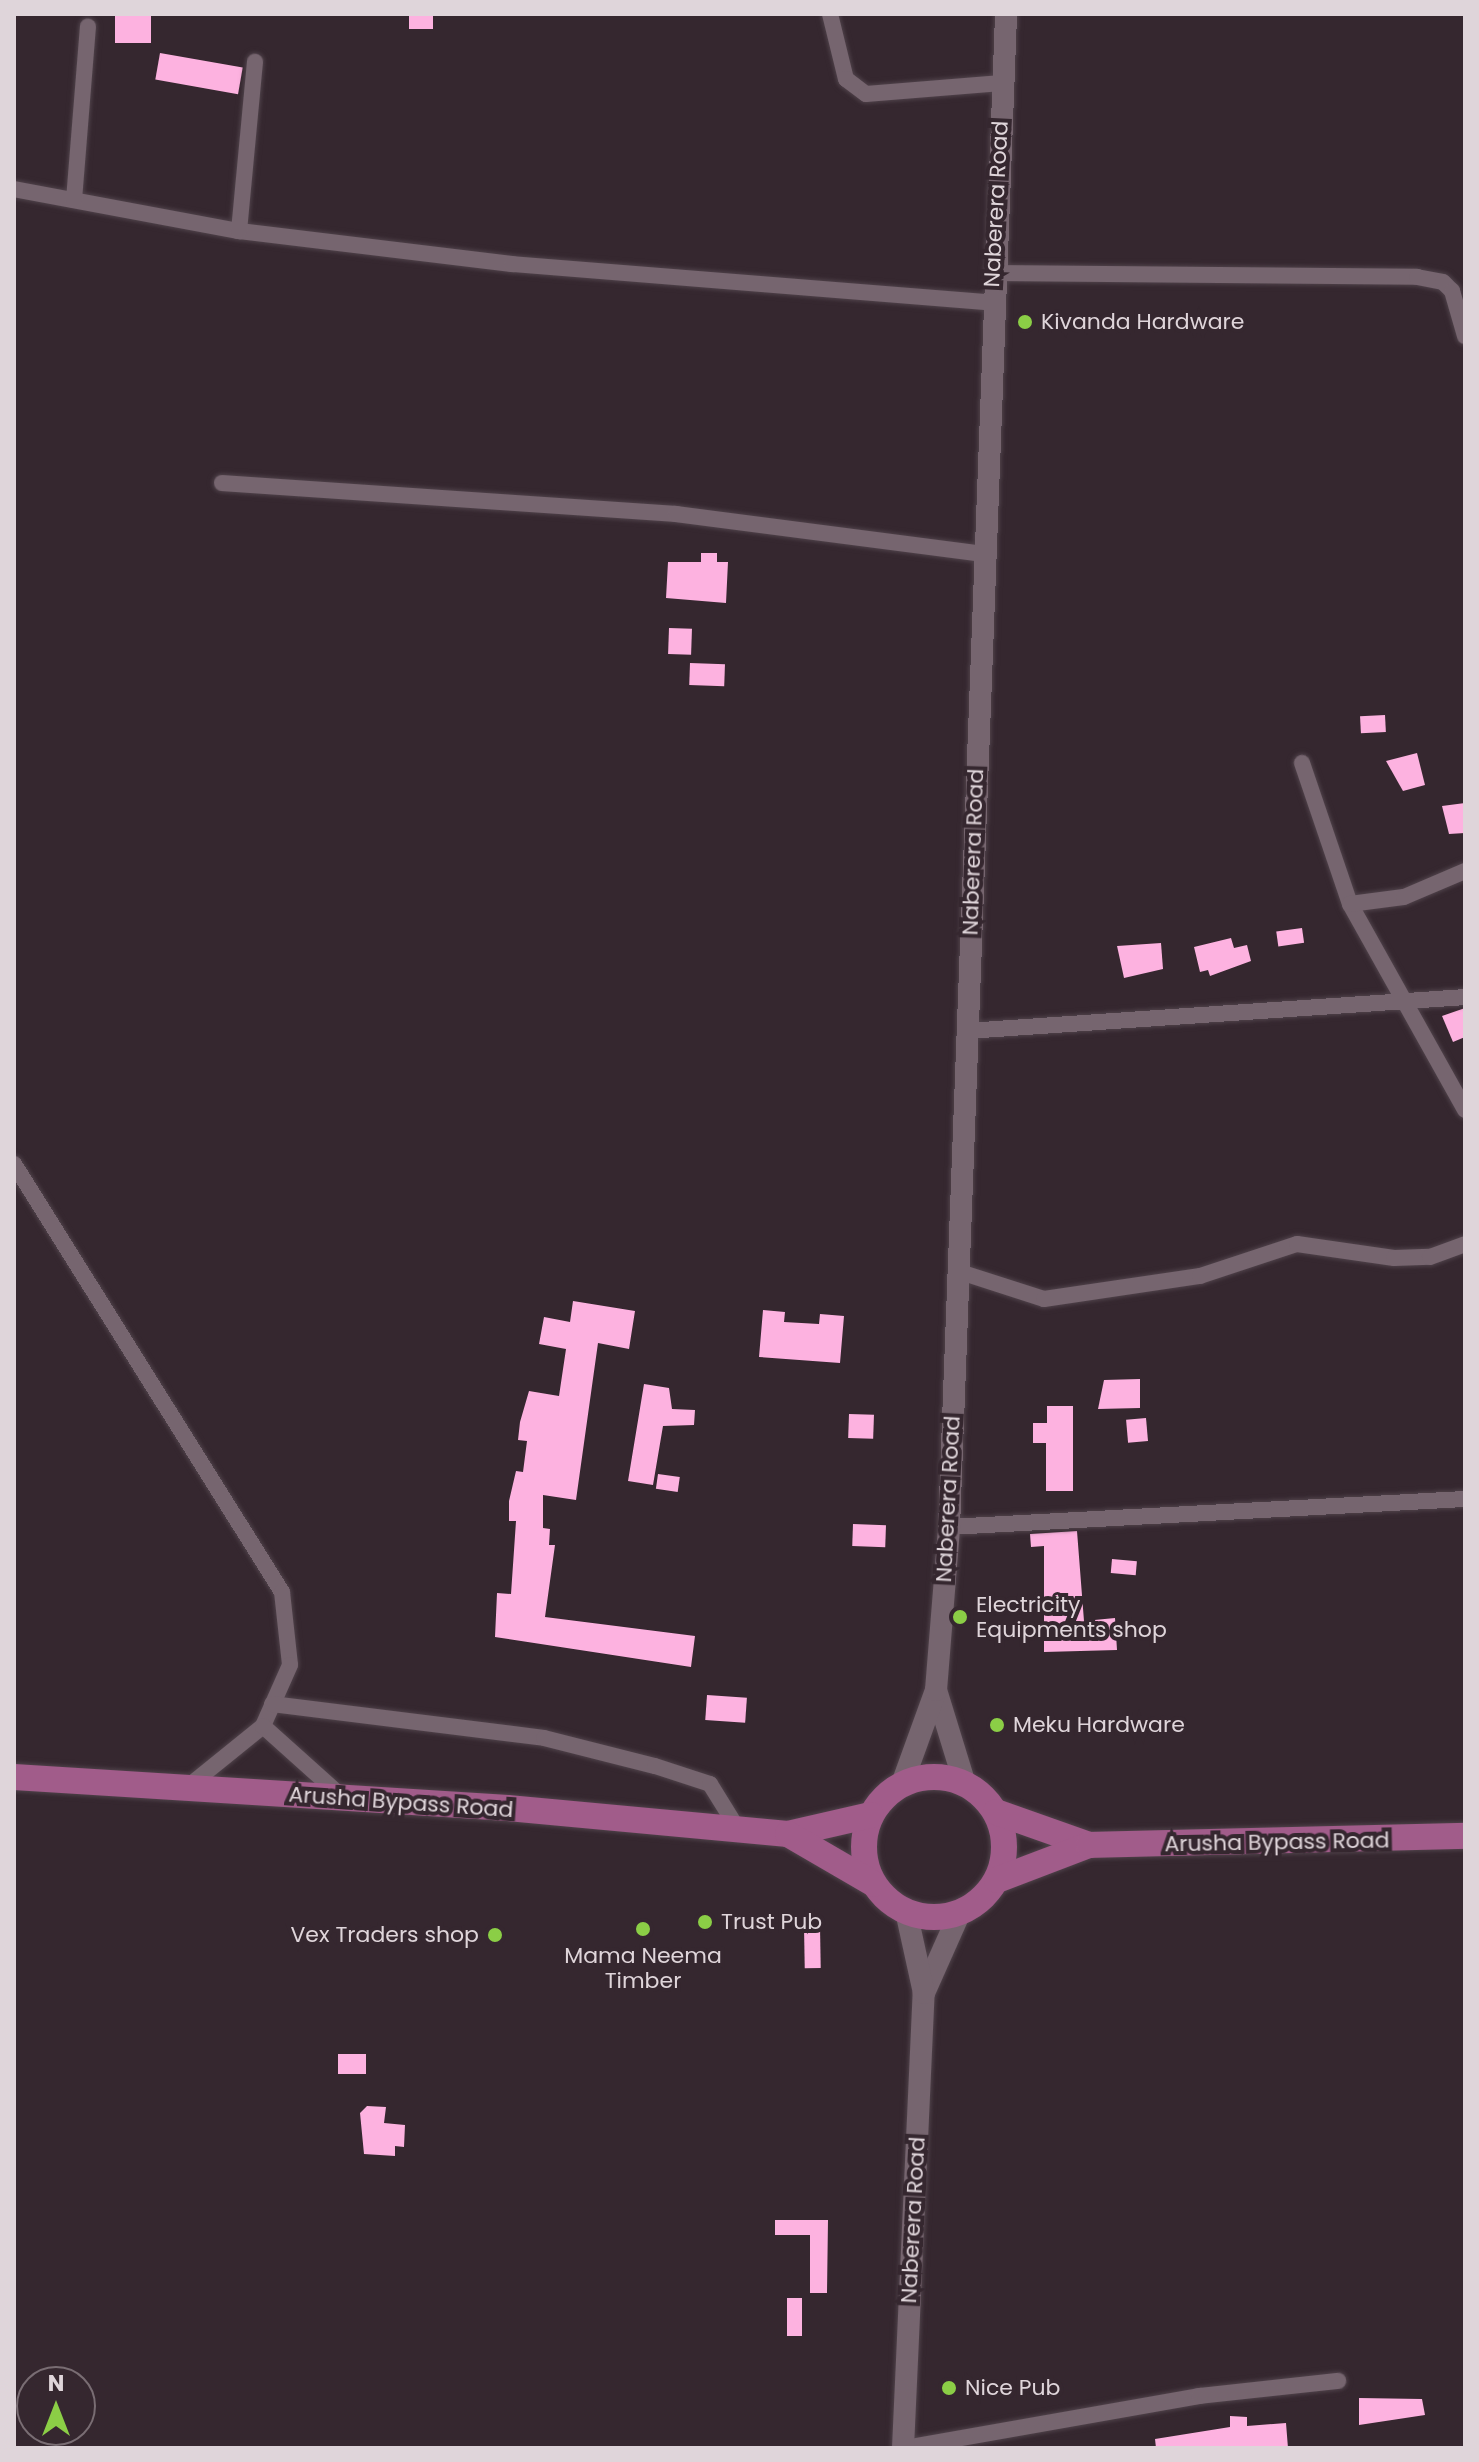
<!DOCTYPE html>
<style>
body{margin:0}
#map{position:relative;width:1479px;height:2462px;overflow:hidden;background:#35272f;font-family:Poppins,sans-serif}
div>[style]{position:absolute}
[style*='--x']{left:calc(var(--x)*1px);top:calc(var(--y)*1px);width:calc(var(--w)*1px);rotate:calc(var(--a)*1deg)}
.building>*{inset:0;background:#fdb2e0;transform-origin:0 0}
.roads{filter:drop-shadow(0 0 2px #4f424a) drop-shadow(0 0 2px #4f424a)}
.street>*{height:16px;margin:-8px;padding:0 8px;transform-origin:8px;border-radius:8px;background:#76656f}
.secondary>*{height:22px;margin:-11px;padding:0 11px;transform-origin:11px;border-radius:11px;background:#76656f}
.primary>*{height:26px;margin:-13px;padding:0 13px;transform-origin:13px;border-radius:13px;background:#a15c8a}
.primary>.ring{margin:-13px;padding:0;box-sizing:content-box;background:none;border:26px solid #a15c8a;border-radius:50%}
.dots>*{width:22px;height:22px;translate:-50% -50%;box-sizing:border-box;border:4px solid #35272f;border-radius:50%}
span{translate:-50% -50%;white-space:nowrap;text-align:center;line-height:1.15;-webkit-text-stroke:8px #35272f;paint-order:stroke}
.street-label{font-size:22px;color:#dfd5da}
.poi-label{font-size:22px;color:#dfd5da}
.left{translate:0 -50%;text-align:left}
.right{translate:-100% -50%;text-align:right}
.frame{position:absolute;inset:0;border:16px solid #dfd5da;pointer-events:none}
.north{position:absolute;left:16px;top:2366px;width:80px;height:80px;box-sizing:border-box;background:#35272f;border:2px solid #796d73;border-radius:50%;rotate:0deg;font-size:22px;font-weight:700;line-height:32px;text-align:center;color:#dfd5da}
.north::after{content:'';display:block;margin:auto;width:28px;height:36px;background:#8bce46;clip-path:polygon(50% 0,100% 100%,50% 72%,0 100%)}
</style>
<div id="map">
<div class="building">
<i style="left:115px;top:14px;width:36px;height:29px"></i>
<i style="left:409px;top:14px;width:24px;height:15px"></i>
<i style="left:160px;top:53px;width:84px;height:27px;rotate:10deg"></i>
<i style="clip-path:polygon(701px 553px,717px 553px,717px 562px,728px 562px,726px 603px,666px 598px,668px 562px,701px 562px)"></i>
<i style="left:669px;top:628px;width:23px;height:26px;rotate:2deg"></i>
<i style="left:690px;top:663px;width:35px;height:22px;rotate:2deg"></i>
<i style="left:1385px;top:715px;width:17px;height:25px;rotate:87deg"></i>
<i style="clip-path:polygon(1417px 753px,1425px 785px,1403px 791px,1386px 761px)"></i>
<i style="clip-path:polygon(1465px 803px,1465px 833px,1449px 834px,1442px 806px)"></i>
<i style="left:1302px;top:928px;width:15px;height:26px;rotate:82deg"></i>
<i style="clip-path:polygon(1231px 938px,1234px 948px,1247px 945px,1251px 961px,1210px 976px,1208px 970px,1200px 972px,1194px 947px)"></i>
<i style="clip-path:polygon(1161px 943px,1163px 969px,1124px 978px,1117px 946px)"></i>
<i style="clip-path:polygon(1465px 1008px,1465px 1037px,1453px 1042px,1442px 1016px)"></i>
<i style="clip-path:polygon(573px 1301px,635px 1311px,629px 1349px,598px 1343px,576px 1500px,543px 1495px,543px 1528px,550px 1529px,549px 1545px,555px 1545px,545px 1617px,695px 1636px,691px 1667px,495px 1637px,497px 1593px,511px 1594px,516px 1521px,509px 1521px,509px 1501px,516px 1471px,523px 1472px,527px 1441px,518px 1440px,520px 1422px,529px 1391px,559px 1396px,566px 1349px,539px 1344px,544px 1317px,570px 1322px)"></i>
<i style="clip-path:polygon(763px 1310px,785px 1312px,784px 1322px,819px 1324px,820px 1314px,844px 1316px,840px 1363px,759px 1357px)"></i>
<i style="clip-path:polygon(1140px 1379px,1140px 1408px,1098px 1409px,1104px 1380px)"></i>
<i style="clip-path:polygon(644px 1384px,669px 1388px,672px 1409px,695px 1410px,694px 1425px,663px 1426px,653px 1485px,628px 1481px)"></i>
<i style="clip-path:polygon(1047px 1406px,1073px 1406px,1073px 1491px,1046px 1491px,1046px 1443px,1033px 1443px,1033px 1423px,1047px 1423px)"></i>
<i style="left:849px;top:1414px;width:25px;height:24px;rotate:2deg"></i>
<i style="left:1146px;top:1418px;width:23px;height:20px;rotate:85deg"></i>
<i style="left:658px;top:1474px;width:22px;height:15px;rotate:8deg"></i>
<i style="left:853px;top:1524px;width:33px;height:22px;rotate:2deg"></i>
<i style="clip-path:polygon(1077px 1531px,1084px 1621px,1115px 1618px,1117px 1650px,1044px 1652px,1044px 1546px,1031px 1547px,1030px 1534px)"></i>
<i style="left:1112px;top:1559px;width:25px;height:14px;rotate:5deg"></i>
<i style="left:707px;top:1695px;width:40px;height:25px;rotate:4deg"></i>
<i style="left:820px;top:1926px;width:42px;height:16px;rotate:89deg"></i>
<i style="left:338px;top:2054px;width:28px;height:20px"></i>
<i style="clip-path:polygon(367px 2106px,386px 2107px,384px 2123px,405px 2125px,404px 2147px,395px 2146px,395px 2156px,364px 2154px,360px 2113px)"></i>
<i style="clip-path:polygon(775px 2220px,828px 2220px,827px 2293px,810px 2293px,810px 2235px,775px 2235px)"></i>
<i style="left:787px;top:2298px;width:15px;height:38px"></i>
<i style="clip-path:polygon(1359px 2398px,1422px 2399px,1425px 2415px,1359px 2425px)"></i>
<i style="clip-path:polygon(1230px 2416px,1247px 2417px,1247px 2426px,1286px 2423px,1288px 2448px,1156px 2448px,1155px 2439px,1230px 2427px)"></i>
</div>
<div class="roads">
<div class="street">
<i style="--x:830;--y:14;--w:67;--a:76.2"></i>
<i style="--x:846;--y:79;--w:25;--a:37"></i>
<i style="--x:866;--y:94;--w:136;--a:-4.6"></i>
<i style="--x:14;--y:189;--w:229;--a:10.6"></i>
<i style="--x:239;--y:231;--w:275;--a:6.9"></i>
<i style="--x:512;--y:264;--w:482;--a:4.6"></i>
<i style="--x:74;--y:200;--w:174;--a:-85.4"></i>
<i style="--x:239;--y:231;--w:170;--a:-84.6"></i>
<i style="--x:993;--y:273;--w:424;--a:0.5"></i>
<i style="--x:1417;--y:277;--w:26;--a:11"></i>
<i style="--x:1443;--y:282;--w:13;--a:45"></i>
<i style="--x:1452;--y:291;--w:47;--a:73.9"></i>
<i style="--x:222;--y:483;--w:455;--a:3.9"></i>
<i style="--x:676;--y:514;--w:310;--a:7.4"></i>
<i style="--x:1302;--y:763;--w:149;--a:71.2"></i>
<i style="--x:1350;--y:904;--w:236;--a:60.8"></i>
<i style="--x:1350;--y:904;--w:54;--a:-7.4"></i>
<i style="--x:1404;--y:897;--w:66;--a:-23.1"></i>
<i style="--x:967;--y:1031;--w:499;--a:-3.9"></i>
<i style="--x:14;--y:1164;--w:505;--a:57.95"></i>
<i style="--x:282;--y:1592;--w:73;--a:83.7"></i>
<i style="--x:290;--y:1665;--w:67;--a:113.9"></i>
<i style="--x:263;--y:1726;--w:95;--a:141"></i>
<i style="--x:957;--y:1271;--w:91;--a:17.8"></i>
<i style="--x:1044;--y:1299;--w:158;--a:-8.4"></i>
<i style="--x:1200;--y:1276;--w:102;--a:-18.3"></i>
<i style="--x:1297;--y:1244;--w:98;--a:8.2"></i>
<i style="--x:1394;--y:1258;--w:36;--a:-2"></i>
<i style="--x:1430;--y:1257;--w:37;--a:-20"></i>
<i style="--x:949;--y:1527;--w:517;--a:-3.11"></i>
<i style="--x:272;--y:1704;--w:274;--a:7.1"></i>
<i style="--x:544;--y:1738;--w:114;--a:14.2"></i>
<i style="--x:655;--y:1766;--w:58;--a:18.1"></i>
<i style="--x:710;--y:1784;--w:49;--a:58.2"></i>
<i style="--x:263;--y:1726;--w:106;--a:41.9"></i>
<i style="--x:905;--y:2448;--w:299;--a:-10"></i>
<i style="--x:1199;--y:2396;--w:140;--a:-6.2"></i>
</div>
<div class="secondary">
<i style="--x:936;--y:1690;--w:98;--a:72.9"></i>
<i style="--x:902;--y:1784;--w:100;--a:-70.1"></i>
<i style="--x:936;--y:1690;--w:164;--a:-85.4"></i>
<i style="--x:949;--y:1527;--w:1514;--a:-87.84"></i>
<i style="--x:924;--y:1993;--w:89;--a:-66"></i>
<i style="--x:903;--y:2448;--w:455;--a:-87.4"></i>
<i style="--x:924;--y:1993;--w:84;--a:-102.4"></i>
</div>
<div class="primary">
<i class="ring" style="left:864px;top:1777px;width:114px;height:114px"></i>
<i style="--x:14;--y:1777;--w:495;--a:3.6"></i>
<i style="--x:508;--y:1808;--w:281;--a:5.3"></i>
<i style="--x:788;--y:1834;--w:85;--a:-12.9"></i>
<i style="--x:996;--y:1812;--w:99;--a:19.5"></i>
<i style="--x:788;--y:1834;--w:99;--a:30.2"></i>
<i style="--x:997;--y:1880;--w:98;--a:-20.8"></i>
<i style="--x:1089;--y:1845;--w:376;--a:-1.4"></i>
</div>
</div>
<div class="dots">
<i style="left:1025px;top:322px;background:#8bce46"></i>
<i style="left:960px;top:1617px;background:#8bce46"></i>
<i style="left:997px;top:1725px;background:#8bce46"></i>
<i style="left:705px;top:1922px;background:#8bce46"></i>
<i style="left:643px;top:1929px;background:#8bce46"></i>
<i style="left:495px;top:1935px;background:#8bce46"></i>
<i style="left:949px;top:2388px;background:#8bce46"></i>
</div>
<div class="street-label">
<span style="left:996px;top:204px;rotate:-87deg">Naberera Road</span>
<span style="left:973px;top:852px;rotate:-88deg">Naberera Road</span>
<span style="left:948px;top:1499px;rotate:-87deg">Naberera Road</span>
<span style="left:401px;top:1802px;rotate:4deg">Arusha Bypass Road</span>
<span style="left:1277px;top:1842px;rotate:-1deg">Arusha Bypass Road</span>
<span style="left:913px;top:2220px;rotate:-87deg">Naberera Road</span>
</div>
<div class="poi-label">
<span class="left" style="left:1041px;top:322px">Kivanda Hardware</span>
<span class="left" style="left:976px;top:1617px">Electricity<br>Equipments shop</span>
<span class="left" style="left:1013px;top:1725px">Meku Hardware</span>
<span class="left" style="left:721px;top:1922px">Trust Pub</span>
<span class="right" style="left:479px;top:1935px">Vex Traders shop</span>
<span style="left:643px;top:1968px">Mama Neema<br>Timber</span>
<span class="left" style="left:965px;top:2388px">Nice Pub</span>
</div>
<div class="frame"></div>
<div class="north">N</div>
</div>
